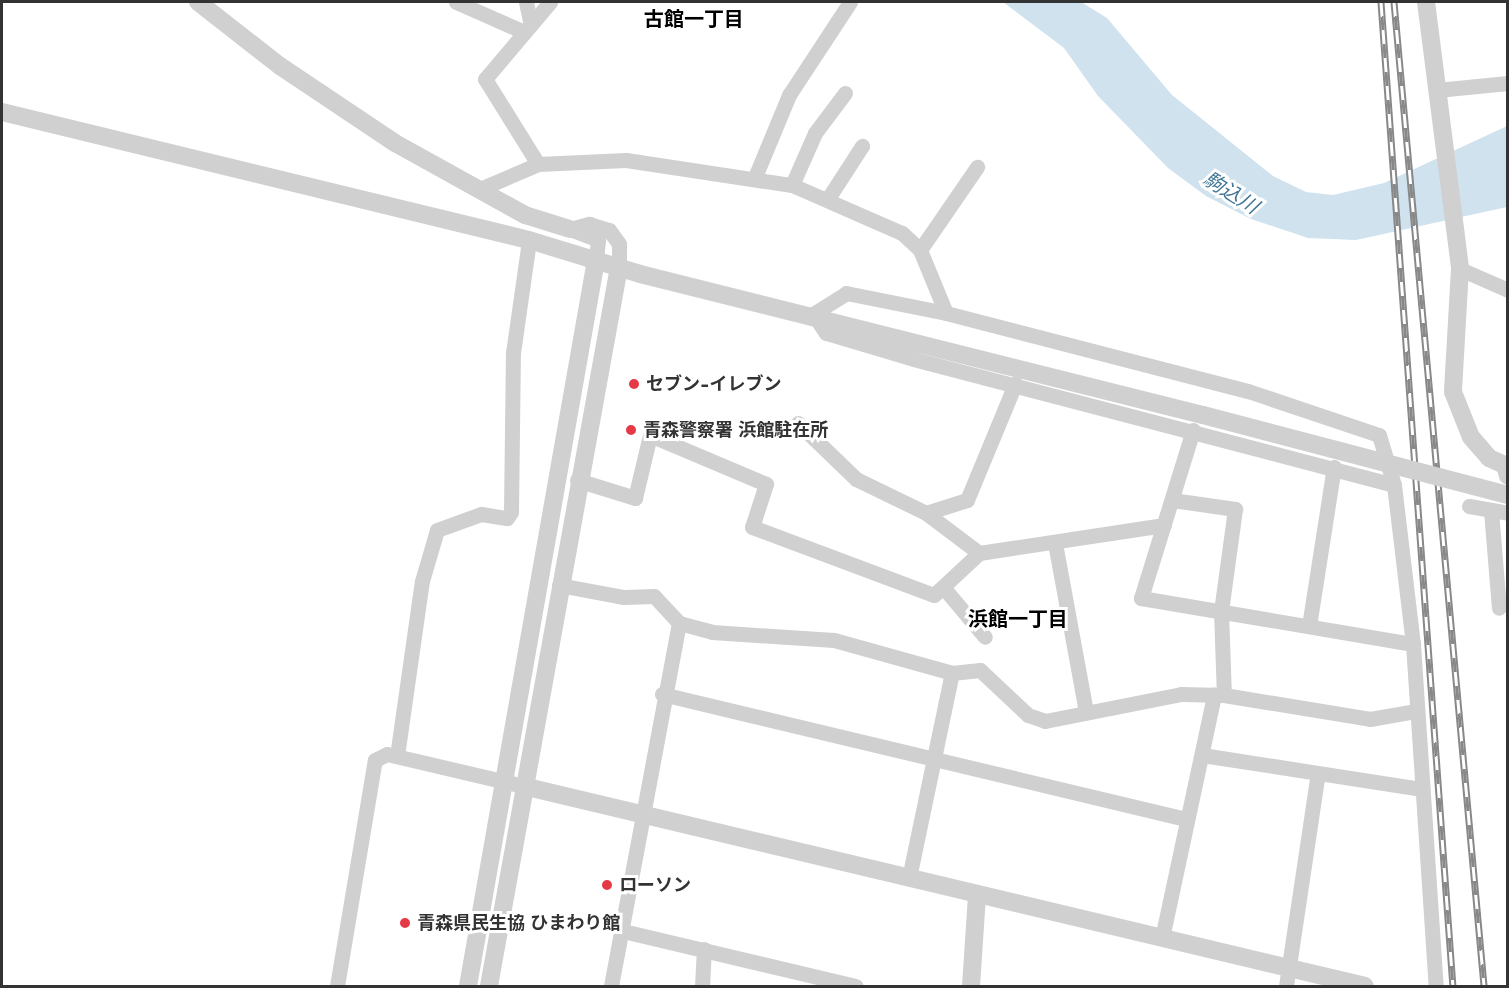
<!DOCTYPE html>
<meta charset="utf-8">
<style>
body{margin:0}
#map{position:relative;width:1509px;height:988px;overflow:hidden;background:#fff;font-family:"Work Sans","Noto Sans JP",sans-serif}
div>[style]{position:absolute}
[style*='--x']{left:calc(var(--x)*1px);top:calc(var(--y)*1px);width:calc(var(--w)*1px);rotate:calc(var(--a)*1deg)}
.water>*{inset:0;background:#cfe2ee}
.minor>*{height:15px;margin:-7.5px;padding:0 7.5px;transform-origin:7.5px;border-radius:7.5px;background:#d0d0d0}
.tertiary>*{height:18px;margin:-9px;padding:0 9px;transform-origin:9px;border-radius:9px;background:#d0d0d0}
.rail>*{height:7px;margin-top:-3.5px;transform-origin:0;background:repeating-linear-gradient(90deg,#fff 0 14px,#888 0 28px);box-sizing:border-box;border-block:2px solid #888}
.tertiary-bridge>*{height:18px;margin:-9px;padding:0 9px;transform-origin:9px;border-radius:9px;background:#d0d0d0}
.dots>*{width:16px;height:16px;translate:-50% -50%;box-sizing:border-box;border:3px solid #fff;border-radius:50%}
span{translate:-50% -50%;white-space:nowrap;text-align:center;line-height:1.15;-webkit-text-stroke:6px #fff;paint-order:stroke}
.poi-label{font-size:18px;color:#333;font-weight:700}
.left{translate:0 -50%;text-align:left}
.neighbourhood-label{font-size:20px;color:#000;font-weight:700}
.water-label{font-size:20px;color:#3f7597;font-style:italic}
.frame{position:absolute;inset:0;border:3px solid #333;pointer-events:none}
</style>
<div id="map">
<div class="water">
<i style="clip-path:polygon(1003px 2px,1081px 2px,1107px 18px,1172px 95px,1273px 176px,1306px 192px,1333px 195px,1384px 183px,1507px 126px,1507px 207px,1356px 240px,1308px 238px,1251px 219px,1206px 196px,1168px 168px,1098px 96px,1064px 48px)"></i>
</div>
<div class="minor">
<i style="--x:456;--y:2;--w:72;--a:23.7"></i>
<i style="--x:526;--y:2;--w:19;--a:78"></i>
<i style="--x:1437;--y:90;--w:71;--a:-5.6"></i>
<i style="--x:538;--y:164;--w:100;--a:-121.9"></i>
<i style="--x:485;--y:79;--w:101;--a:-49.8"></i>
<i style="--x:755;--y:177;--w:89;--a:-67.5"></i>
<i style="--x:789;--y:95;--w:111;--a:-56.7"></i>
<i style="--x:792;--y:185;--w:57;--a:-66.1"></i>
<i style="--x:815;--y:133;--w:50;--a:-53.1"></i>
<i style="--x:480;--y:189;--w:63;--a:-23.3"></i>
<i style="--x:538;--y:164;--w:88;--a:-2.6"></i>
<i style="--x:626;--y:160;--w:168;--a:8.6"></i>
<i style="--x:792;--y:185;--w:120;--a:23.6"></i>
<i style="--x:902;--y:233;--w:25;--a:43"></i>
<i style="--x:920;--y:250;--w:68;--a:67.6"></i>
<i style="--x:829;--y:197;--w:61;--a:-57.1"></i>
<i style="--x:570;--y:229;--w:20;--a:-15"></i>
<i style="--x:589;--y:224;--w:21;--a:17"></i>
<i style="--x:609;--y:230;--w:17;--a:54"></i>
<i style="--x:619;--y:244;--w:23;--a:90"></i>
<i style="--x:570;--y:229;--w:30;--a:21"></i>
<i style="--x:598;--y:240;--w:20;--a:96"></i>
<i style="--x:920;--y:250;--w:101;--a:-55.5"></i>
<i style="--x:1460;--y:269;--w:52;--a:23.6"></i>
<i style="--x:798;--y:423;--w:81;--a:44"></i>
<i style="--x:856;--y:479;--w:78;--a:25.9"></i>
<i style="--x:926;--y:513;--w:66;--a:37"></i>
<i style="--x:979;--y:553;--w:187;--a:-8.6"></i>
<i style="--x:1193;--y:430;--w:176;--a:107.2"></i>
<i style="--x:1141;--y:598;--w:276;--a:9.6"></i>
<i style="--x:577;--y:480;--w:61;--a:17.2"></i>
<i style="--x:635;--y:498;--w:65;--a:-76.6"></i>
<i style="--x:650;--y:435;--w:126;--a:22.9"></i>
<i style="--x:766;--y:484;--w:45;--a:108"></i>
<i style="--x:752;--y:527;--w:194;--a:20.5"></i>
<i style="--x:934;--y:595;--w:62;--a:-43"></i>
<i style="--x:1394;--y:485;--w:496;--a:-165.3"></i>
<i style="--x:914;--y:359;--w:92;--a:-163.5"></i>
<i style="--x:826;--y:333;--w:23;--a:-124"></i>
<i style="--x:813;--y:314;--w:39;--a:-32"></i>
<i style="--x:846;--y:293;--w:102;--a:11.3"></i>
<i style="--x:946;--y:313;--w:312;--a:14.5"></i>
<i style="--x:1248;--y:391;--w:138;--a:18.6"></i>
<i style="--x:1379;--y:435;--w:52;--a:73.3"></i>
<i style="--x:1394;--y:485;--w:160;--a:83.2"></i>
<i style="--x:1413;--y:644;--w:343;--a:86.2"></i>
<i style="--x:1172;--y:500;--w:64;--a:8.1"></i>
<i style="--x:1235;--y:509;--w:103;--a:97.8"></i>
<i style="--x:1221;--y:611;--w:84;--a:88"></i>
<i style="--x:1469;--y:506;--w:40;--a:10"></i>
<i style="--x:1491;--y:511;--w:97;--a:85.3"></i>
<i style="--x:926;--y:513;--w:43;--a:-17.6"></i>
<i style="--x:967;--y:500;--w:126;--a:-67.5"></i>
<i style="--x:1055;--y:543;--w:172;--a:79.6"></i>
<i style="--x:559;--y:585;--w:66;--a:10.5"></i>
<i style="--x:624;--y:597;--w:30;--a:-2"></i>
<i style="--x:654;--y:596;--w:37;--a:47"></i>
<i style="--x:679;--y:623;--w:34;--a:15"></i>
<i style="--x:712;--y:632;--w:122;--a:3.8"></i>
<i style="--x:834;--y:640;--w:123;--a:15.6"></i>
<i style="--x:952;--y:673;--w:28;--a:-6"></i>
<i style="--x:980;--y:670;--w:66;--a:43.2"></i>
<i style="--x:1028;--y:715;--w:18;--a:19"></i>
<i style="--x:1045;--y:721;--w:139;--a:-11.2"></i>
<i style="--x:1181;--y:694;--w:43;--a:1.3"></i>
<i style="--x:1224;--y:695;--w:148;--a:9.3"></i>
<i style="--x:1370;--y:719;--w:47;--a:-9.9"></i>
<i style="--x:943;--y:587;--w:65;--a:50"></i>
<i style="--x:1309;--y:626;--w:161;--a:-81.1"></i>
<i style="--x:662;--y:694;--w:539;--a:13.42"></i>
<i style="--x:1202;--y:755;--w:223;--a:8.8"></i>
<i style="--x:397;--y:756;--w:177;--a:-81.9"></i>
<i style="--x:422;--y:581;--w:53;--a:-73.6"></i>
<i style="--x:437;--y:530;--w:47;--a:-20"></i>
<i style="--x:481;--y:514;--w:26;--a:9"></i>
<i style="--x:507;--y:518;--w:7;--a:-56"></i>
<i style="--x:511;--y:512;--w:159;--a:-89.3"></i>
<i style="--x:513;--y:353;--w:114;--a:-81.9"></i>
<i style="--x:909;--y:878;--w:209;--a:-78.2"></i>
<i style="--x:623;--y:931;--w:239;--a:13.3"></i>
<i style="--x:1162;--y:938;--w:249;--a:-77.9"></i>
<i style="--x:337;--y:986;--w:229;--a:-80.5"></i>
<i style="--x:375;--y:760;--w:13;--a:-27"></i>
<i style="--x:387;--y:754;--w:131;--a:13.2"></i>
<i style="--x:611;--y:986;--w:369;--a:-79.4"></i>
<i style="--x:702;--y:986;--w:37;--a:-87"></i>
<i style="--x:1286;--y:986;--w:215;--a:-81.5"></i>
</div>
<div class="tertiary">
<i style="--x:198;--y:2;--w:104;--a:38"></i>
<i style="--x:280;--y:66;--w:138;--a:33.8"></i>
<i style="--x:395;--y:143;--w:149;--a:29"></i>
<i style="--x:525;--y:215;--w:47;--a:17.3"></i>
<i style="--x:1426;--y:2;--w:269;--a:82.7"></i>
<i style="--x:1460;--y:269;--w:123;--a:93.3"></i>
<i style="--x:1453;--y:392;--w:48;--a:68.2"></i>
<i style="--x:1471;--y:437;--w:28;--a:49"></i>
<i style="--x:1489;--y:458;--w:17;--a:24"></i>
<i style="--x:1505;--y:465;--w:11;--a:75"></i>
<i style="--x:2;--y:112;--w:542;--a:13.65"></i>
<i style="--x:529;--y:240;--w:116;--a:17"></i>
<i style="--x:640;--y:274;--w:580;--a:14.06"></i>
<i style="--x:523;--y:786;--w:865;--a:13.36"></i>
<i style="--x:468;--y:986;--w:737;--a:-80"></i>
<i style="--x:489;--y:986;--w:731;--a:-79.75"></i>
<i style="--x:971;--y:986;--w:91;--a:-86.2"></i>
</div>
<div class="rail">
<i style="--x:1381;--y:2;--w:987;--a:85.82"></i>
<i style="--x:1394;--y:2;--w:988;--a:84.77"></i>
</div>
<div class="tertiary-bridge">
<i style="--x:1203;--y:415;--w:315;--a:14.7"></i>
</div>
<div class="dots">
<i style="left:634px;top:384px;background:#e63946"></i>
<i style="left:631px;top:430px;background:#e63946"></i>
<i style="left:607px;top:885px;background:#e63946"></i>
<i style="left:405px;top:923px;background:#e63946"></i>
</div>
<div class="poi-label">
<span class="left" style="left:646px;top:384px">セブン-イレブン</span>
<span class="left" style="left:643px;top:430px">青森警察署 浜館駐在所</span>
<span class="left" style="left:619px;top:885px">ローソン</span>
<span class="left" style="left:417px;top:923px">青森県民生協 ひまわり館</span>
</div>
<div class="neighbourhood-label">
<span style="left:694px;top:19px">古館一丁目</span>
<span style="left:1018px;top:619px">浜館一丁目</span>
</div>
<div class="water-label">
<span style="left:1231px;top:193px;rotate:32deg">駒込川</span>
</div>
<div class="frame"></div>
</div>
